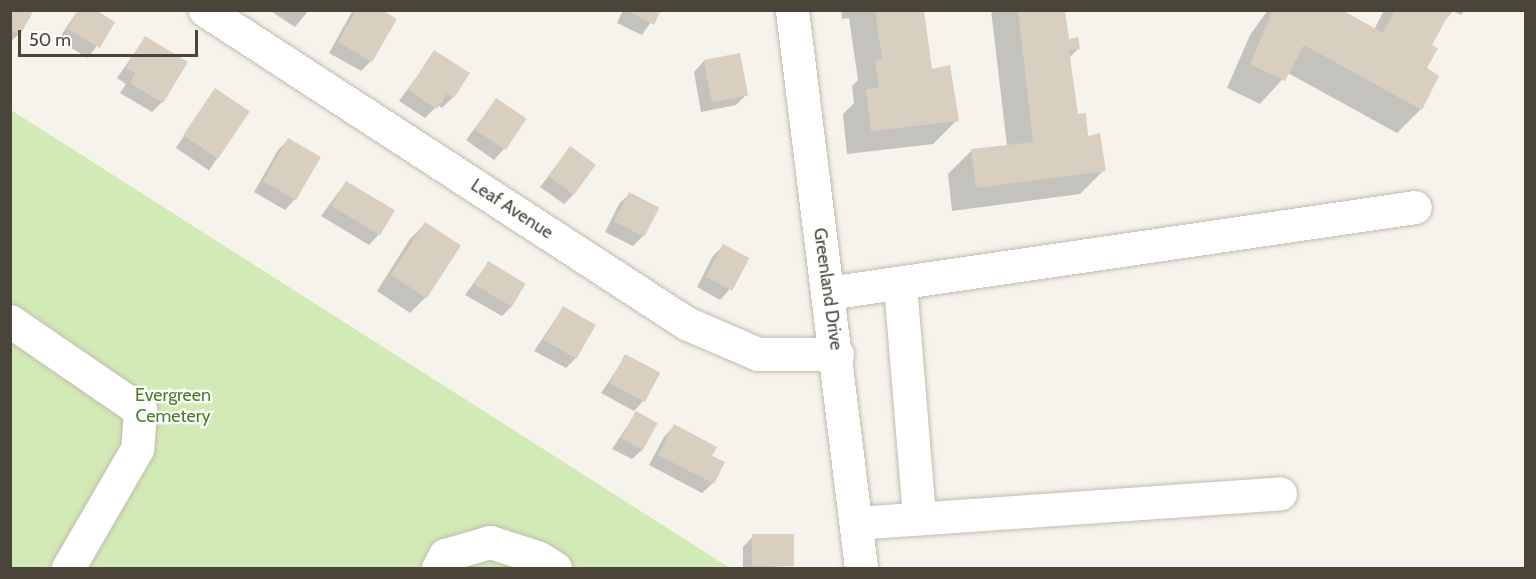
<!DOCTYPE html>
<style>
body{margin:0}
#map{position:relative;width:1536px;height:579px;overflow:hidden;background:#f6f3ec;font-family:Cabin,sans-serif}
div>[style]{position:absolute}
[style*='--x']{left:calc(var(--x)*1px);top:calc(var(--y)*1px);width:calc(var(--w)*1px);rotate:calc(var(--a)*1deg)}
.green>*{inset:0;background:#d2eab5}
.shadow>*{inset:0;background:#0003;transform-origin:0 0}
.building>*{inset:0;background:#d8cfc1;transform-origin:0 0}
.roads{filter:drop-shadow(0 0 2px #c2bbae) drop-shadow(0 0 2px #c2bbae)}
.minor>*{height:33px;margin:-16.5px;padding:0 16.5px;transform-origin:16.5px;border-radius:16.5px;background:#fff}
span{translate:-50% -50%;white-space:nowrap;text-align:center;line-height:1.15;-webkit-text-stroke:4.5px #fff;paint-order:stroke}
.street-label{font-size:18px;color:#4b4439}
.park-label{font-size:18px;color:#4a7f2a}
.frame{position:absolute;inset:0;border:12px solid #4b4439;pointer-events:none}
.scale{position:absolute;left:18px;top:30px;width:180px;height:27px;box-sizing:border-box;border:3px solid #4b4439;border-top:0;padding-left:8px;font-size:18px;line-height:21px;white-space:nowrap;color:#4b4439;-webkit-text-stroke:4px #fff;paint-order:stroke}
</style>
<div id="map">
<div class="green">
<i style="clip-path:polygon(11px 110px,730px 568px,11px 568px)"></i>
</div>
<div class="shadow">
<i style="clip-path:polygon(10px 10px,19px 34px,10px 42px)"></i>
<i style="clip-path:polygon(78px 10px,93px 10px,113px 23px,88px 58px,58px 40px)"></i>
<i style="clip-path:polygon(269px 10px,309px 10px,295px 27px)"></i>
<i style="clip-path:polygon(353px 10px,379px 10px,371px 61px,361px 71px,329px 53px)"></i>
<i style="clip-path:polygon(623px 10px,659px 10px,642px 35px,617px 23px)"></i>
<i style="clip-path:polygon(841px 10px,923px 10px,931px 70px,957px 120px,933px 144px,847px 154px,843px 114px,854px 103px,852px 86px,858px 80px,849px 18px,842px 19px)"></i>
<i style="clip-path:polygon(991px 10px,1064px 10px,1067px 40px,1079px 48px,1069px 58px,1077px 115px,1104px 170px,1080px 194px,952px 211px,948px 174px,972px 150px,1007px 146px)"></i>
<i style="clip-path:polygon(1268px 10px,1339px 10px,1374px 30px,1384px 10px,1465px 10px,1461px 15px,1453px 11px,1444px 21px,1430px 45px,1421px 109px,1397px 133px,1288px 73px,1260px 104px,1227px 88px,1250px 35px)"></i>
<i style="clip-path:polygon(145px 38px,162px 102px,152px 112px,120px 93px,126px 84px,117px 78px)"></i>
<i style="clip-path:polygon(435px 52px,468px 74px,453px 97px,442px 108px,438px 105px,425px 118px,399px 101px)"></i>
<i style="clip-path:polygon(704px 61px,746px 95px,736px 105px,701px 112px,694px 72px)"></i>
<i style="left:215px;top:90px;width:40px;height:70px;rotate:34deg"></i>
<i style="clip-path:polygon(496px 100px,504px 149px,494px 160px,466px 140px)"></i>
<i style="clip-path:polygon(288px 140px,319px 157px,295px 199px,285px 210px,254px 192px,278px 150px)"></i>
<i style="clip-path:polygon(570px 148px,574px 194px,564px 204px,540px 187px)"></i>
<i style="clip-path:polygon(346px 182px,379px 234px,369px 245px,321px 216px)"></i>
<i style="clip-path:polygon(629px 194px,657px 208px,644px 235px,633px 246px,605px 232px,619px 204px)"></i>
<i style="clip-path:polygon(425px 224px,425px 298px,410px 313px,377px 291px,410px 239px)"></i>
<i style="clip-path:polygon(723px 246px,747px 258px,730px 289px,720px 300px,697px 287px,713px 256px)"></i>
<i style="clip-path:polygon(488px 263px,512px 306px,502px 316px,465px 295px)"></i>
<i style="clip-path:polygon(563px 308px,576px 358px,566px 368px,534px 351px)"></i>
<i style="clip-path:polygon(626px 356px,644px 400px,634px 411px,601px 393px)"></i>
<i style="clip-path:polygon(636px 413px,643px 449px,632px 459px,612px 449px)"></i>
<i style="clip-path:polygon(674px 426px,710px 456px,713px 483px,702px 493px,649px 465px,664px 437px)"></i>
<i style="clip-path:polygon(753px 536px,793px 566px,743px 568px,743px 547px)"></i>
</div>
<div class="building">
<i style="clip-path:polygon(10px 10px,34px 10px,20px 35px,10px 29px)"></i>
<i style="clip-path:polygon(78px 10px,96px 10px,115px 22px,100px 48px,67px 29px)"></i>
<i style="clip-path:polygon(356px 10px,382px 10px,397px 19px,372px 62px,338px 42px)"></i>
<i style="clip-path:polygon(627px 10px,661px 10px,654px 25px)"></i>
<i style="clip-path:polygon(875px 10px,924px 10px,932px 69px,950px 65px,959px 121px,871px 131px,866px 89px,879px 88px,875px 61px,882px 58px)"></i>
<i style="clip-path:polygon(1018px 10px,1065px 10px,1069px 39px,1078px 37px,1080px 49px,1069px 50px,1078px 114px,1086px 113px,1088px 136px,1100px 133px,1106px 171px,976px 188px,971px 149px,1033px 142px)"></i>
<i style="clip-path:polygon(1273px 10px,1342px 10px,1383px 33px,1395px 10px,1451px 10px,1432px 45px,1438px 48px,1427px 68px,1439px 76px,1422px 110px,1304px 45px,1285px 81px,1250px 64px)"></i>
<i style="clip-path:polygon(145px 36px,188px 62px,163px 103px,130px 83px,135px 73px,126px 68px)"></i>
<i style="clip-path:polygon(434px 50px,470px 73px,454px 98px,447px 94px,437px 109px,408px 90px)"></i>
<i style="left:740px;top:53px;width:43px;height:37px;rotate:79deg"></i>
<i style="left:215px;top:88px;width:42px;height:57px;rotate:34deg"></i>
<i style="left:496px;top:98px;width:37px;height:38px;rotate:34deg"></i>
<i style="left:288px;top:138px;width:38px;height:50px;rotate:30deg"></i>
<i style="left:570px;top:146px;width:32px;height:37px;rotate:36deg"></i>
<i style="left:346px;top:181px;width:57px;height:29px;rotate:31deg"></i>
<i style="left:629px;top:192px;width:34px;height:33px;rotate:27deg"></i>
<i style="left:425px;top:222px;width:43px;height:63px;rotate:33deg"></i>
<i style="left:723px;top:244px;width:30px;height:37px;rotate:28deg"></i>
<i style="left:488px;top:261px;width:44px;height:27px;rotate:31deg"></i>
<i style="left:563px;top:306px;width:38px;height:39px;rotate:30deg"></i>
<i style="left:625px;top:354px;width:40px;height:33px;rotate:28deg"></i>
<i style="left:636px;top:411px;width:25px;height:31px;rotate:29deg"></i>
<i style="clip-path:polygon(674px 424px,717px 447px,712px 456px,725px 462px,714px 484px,658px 455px)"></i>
<i style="left:794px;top:534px;width:32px;height:42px;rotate:90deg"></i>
</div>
<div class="roads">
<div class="minor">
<i style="--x:205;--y:10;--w:574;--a:33.05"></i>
<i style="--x:686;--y:323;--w:78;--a:23.3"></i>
<i style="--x:758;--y:354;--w:79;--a:0"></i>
<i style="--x:792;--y:10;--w:562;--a:82.95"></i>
<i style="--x:900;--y:285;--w:234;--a:85.3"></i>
<i style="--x:828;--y:293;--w:593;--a:-8.33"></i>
<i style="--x:10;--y:321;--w:158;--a:34.4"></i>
<i style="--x:140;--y:410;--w:39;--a:94"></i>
<i style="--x:137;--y:449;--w:138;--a:120.1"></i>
<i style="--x:856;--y:523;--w:425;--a:-4"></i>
<i style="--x:438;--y:568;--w:15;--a:-62"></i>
<i style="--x:445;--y:555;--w:47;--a:-16.1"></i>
<i style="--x:490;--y:542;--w:49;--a:17.7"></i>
<i style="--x:537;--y:557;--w:21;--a:31"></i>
</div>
</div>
<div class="street-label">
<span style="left:512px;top:209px;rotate:33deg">Leaf Avenue</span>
<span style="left:828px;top:289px;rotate:82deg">Greenland Drive</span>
</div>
<div class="park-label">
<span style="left:173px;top:406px">Evergreen<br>Cemetery</span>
</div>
<div class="frame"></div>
<div class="scale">50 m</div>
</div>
